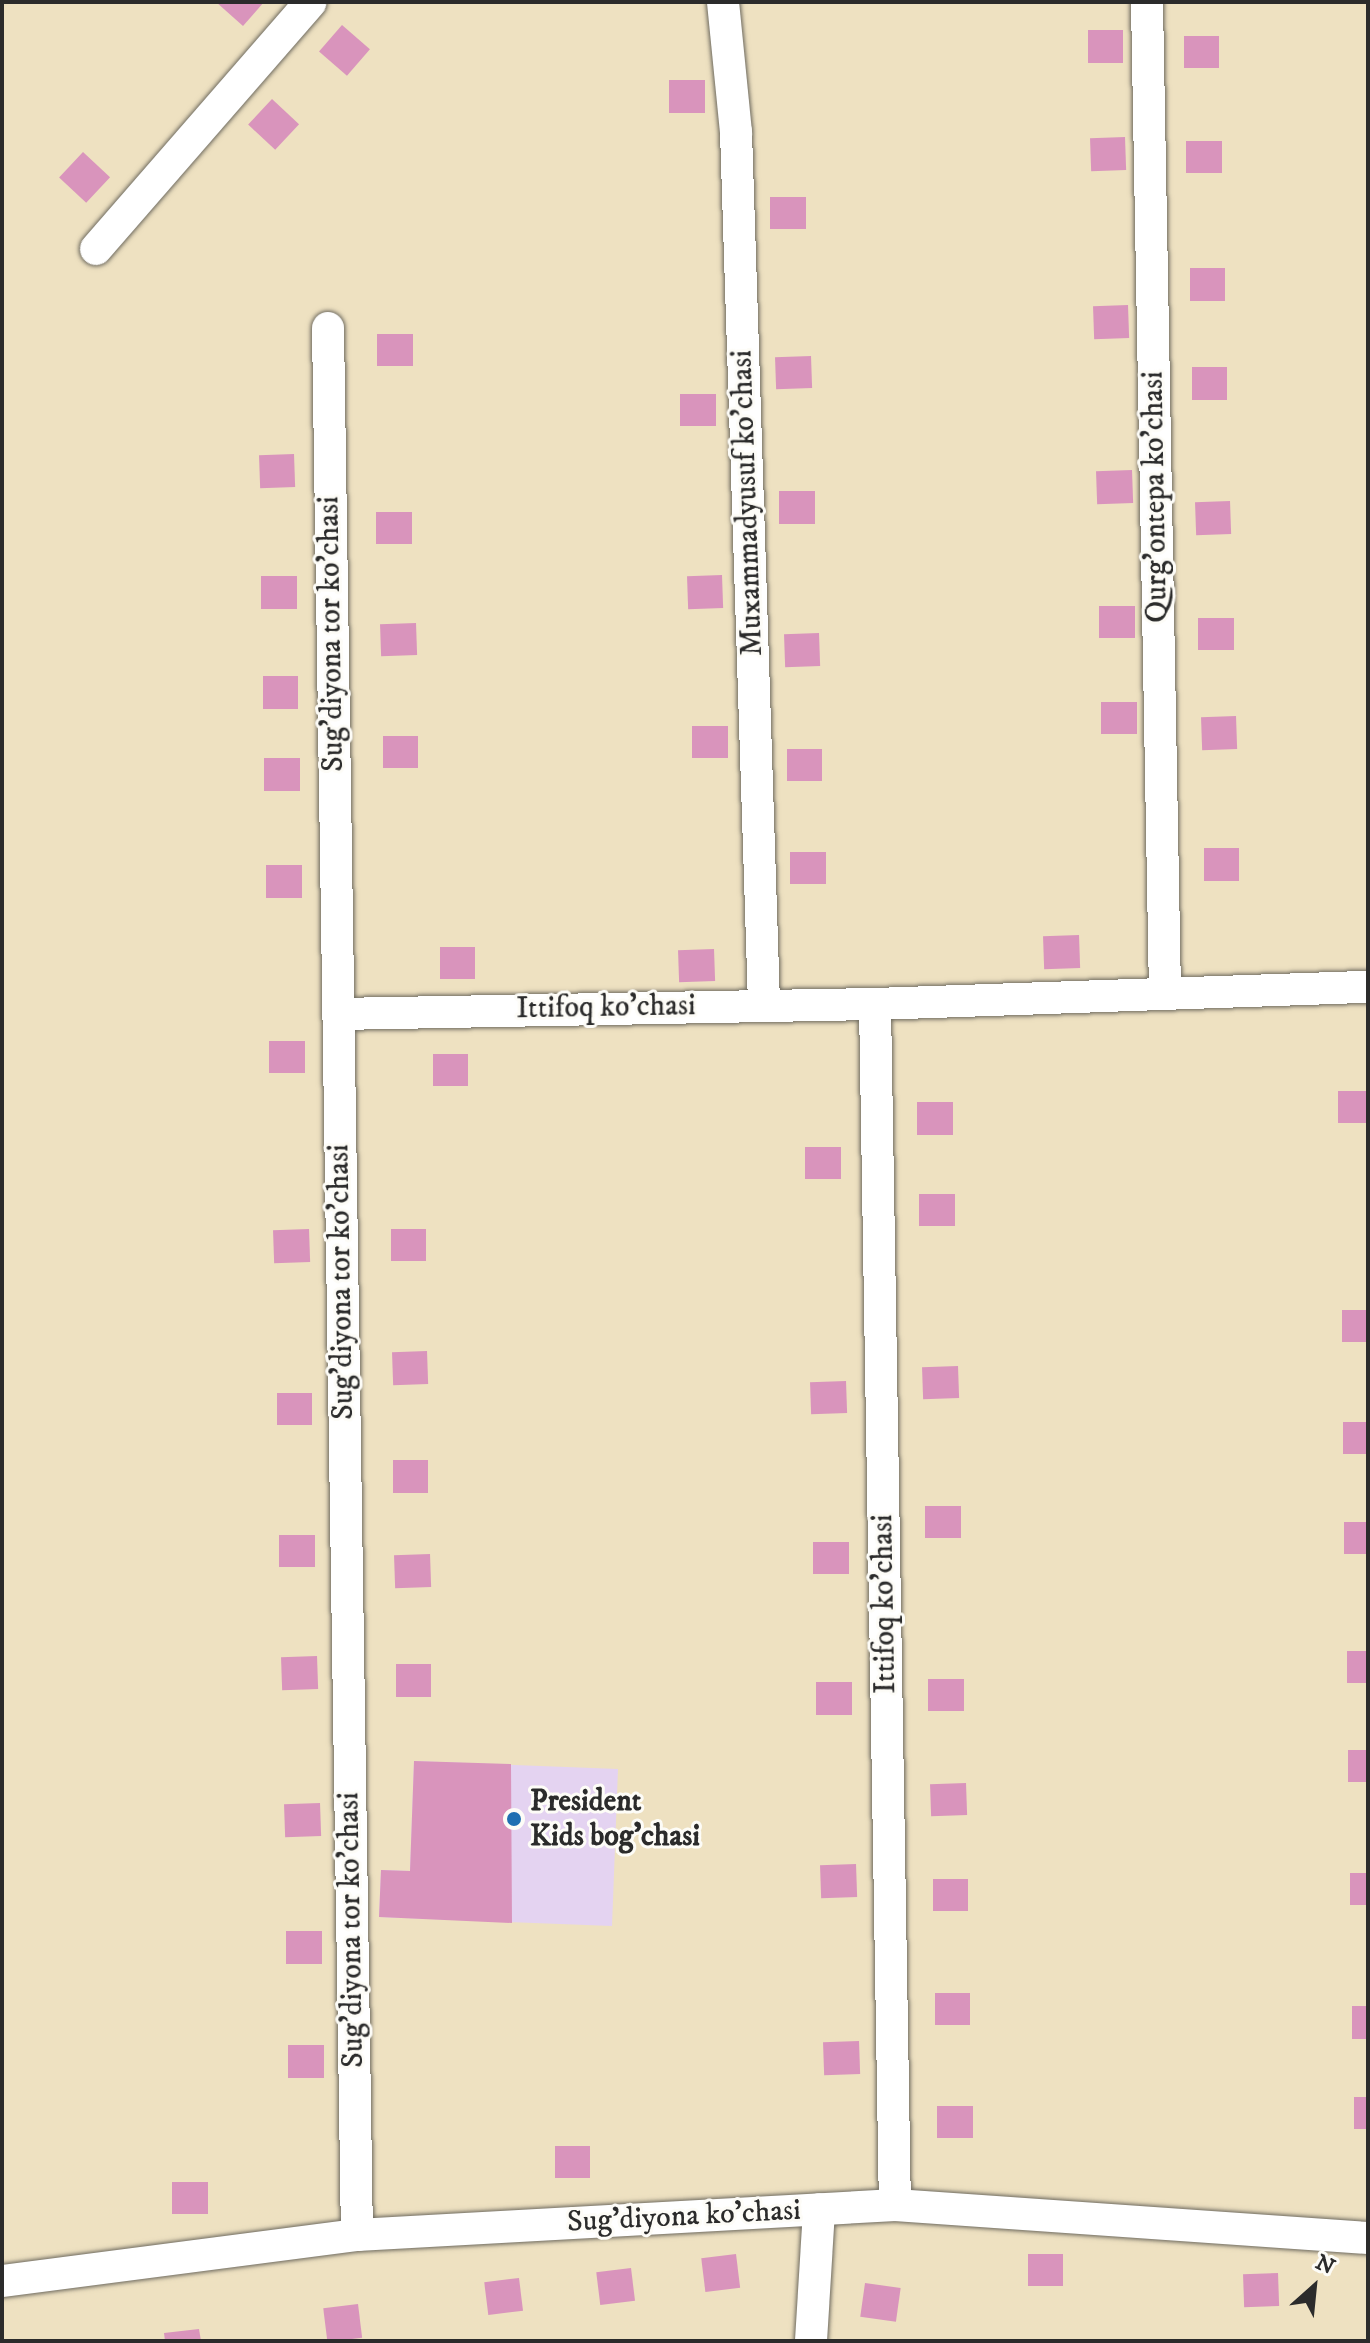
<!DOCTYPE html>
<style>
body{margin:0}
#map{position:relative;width:1370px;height:2343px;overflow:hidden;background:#eee1c1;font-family:"IM FELL DW Pica",serif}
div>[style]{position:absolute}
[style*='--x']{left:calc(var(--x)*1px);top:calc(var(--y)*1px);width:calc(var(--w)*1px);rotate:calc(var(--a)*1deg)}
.built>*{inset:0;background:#e4d3f1}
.building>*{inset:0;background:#d994bc;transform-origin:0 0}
.roads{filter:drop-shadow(0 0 2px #6f6b60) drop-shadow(0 0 2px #6f6b60)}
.minor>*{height:32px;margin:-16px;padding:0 16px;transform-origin:16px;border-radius:16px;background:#fff}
.dots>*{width:22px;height:22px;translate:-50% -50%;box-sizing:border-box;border:4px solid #fdfcf7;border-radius:50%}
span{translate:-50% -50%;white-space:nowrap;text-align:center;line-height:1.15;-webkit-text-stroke:6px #fdfcf7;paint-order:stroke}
.street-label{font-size:30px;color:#2b2b2b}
.poi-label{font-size:30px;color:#2b2b2b;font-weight:700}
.left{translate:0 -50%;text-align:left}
.frame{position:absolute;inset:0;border:4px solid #2b2b2b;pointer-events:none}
.north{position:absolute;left:1274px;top:2247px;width:80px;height:80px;-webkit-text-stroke:6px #fdfcf7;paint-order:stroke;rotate:27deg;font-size:22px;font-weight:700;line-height:32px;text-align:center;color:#2b2b2b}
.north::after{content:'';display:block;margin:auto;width:28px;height:36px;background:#2b2b2b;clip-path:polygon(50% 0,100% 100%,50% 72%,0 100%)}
</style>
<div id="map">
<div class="built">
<i style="clip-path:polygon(414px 1761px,618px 1769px,612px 1926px,379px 1917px,381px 1870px,410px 1871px)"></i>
</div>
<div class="building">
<i style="clip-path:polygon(216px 2px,264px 2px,243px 26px)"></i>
<i style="left:342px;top:25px;width:37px;height:35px;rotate:41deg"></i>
<i style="left:1088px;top:30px;width:35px;height:33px"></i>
<i style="left:1184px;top:36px;width:35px;height:32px"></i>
<i style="left:669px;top:80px;width:36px;height:33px"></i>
<i style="left:272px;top:99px;width:37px;height:35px;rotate:43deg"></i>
<i style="left:1125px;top:137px;width:33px;height:35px;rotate:88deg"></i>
<i style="left:1186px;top:141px;width:36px;height:32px"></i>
<i style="left:83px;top:152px;width:37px;height:35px;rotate:43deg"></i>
<i style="left:770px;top:197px;width:36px;height:32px"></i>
<i style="left:1190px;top:268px;width:35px;height:33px"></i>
<i style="left:1128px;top:305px;width:33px;height:35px;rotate:88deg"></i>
<i style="left:413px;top:334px;width:32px;height:36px;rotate:90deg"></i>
<i style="left:811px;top:356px;width:32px;height:36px;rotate:88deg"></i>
<i style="left:1192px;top:367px;width:35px;height:33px"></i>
<i style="left:680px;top:394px;width:36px;height:32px"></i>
<i style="left:294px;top:454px;width:33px;height:35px;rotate:88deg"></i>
<i style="left:1132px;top:470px;width:33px;height:36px;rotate:88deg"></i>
<i style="left:779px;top:491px;width:36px;height:33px"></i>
<i style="left:1230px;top:501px;width:33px;height:35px;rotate:88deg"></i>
<i style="left:376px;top:512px;width:36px;height:32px"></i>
<i style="left:722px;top:575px;width:33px;height:35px;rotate:88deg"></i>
<i style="left:261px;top:576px;width:36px;height:33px"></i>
<i style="left:1099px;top:606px;width:36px;height:32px"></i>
<i style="left:1198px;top:618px;width:36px;height:32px"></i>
<i style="left:416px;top:623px;width:32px;height:36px;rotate:88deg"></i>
<i style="left:819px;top:633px;width:33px;height:35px;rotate:88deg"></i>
<i style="left:263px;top:676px;width:35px;height:33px"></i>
<i style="left:1101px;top:702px;width:36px;height:32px"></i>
<i style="left:1236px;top:716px;width:33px;height:35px;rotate:88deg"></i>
<i style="left:692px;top:726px;width:36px;height:32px"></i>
<i style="left:383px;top:736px;width:35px;height:32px"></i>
<i style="left:787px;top:749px;width:35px;height:32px"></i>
<i style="left:264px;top:758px;width:36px;height:33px"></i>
<i style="left:1204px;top:848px;width:35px;height:33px"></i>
<i style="left:790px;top:852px;width:36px;height:32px"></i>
<i style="left:266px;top:865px;width:36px;height:33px"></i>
<i style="left:1079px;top:935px;width:33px;height:36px;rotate:88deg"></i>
<i style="left:440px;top:947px;width:35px;height:32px"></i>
<i style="left:714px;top:949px;width:32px;height:36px;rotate:88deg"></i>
<i style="left:269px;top:1041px;width:36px;height:32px"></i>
<i style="left:433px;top:1054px;width:35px;height:32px"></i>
<i style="left:1338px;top:1091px;width:30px;height:32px"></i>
<i style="left:917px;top:1102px;width:36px;height:33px"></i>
<i style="left:805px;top:1147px;width:36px;height:32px"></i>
<i style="left:919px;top:1194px;width:36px;height:32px"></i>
<i style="left:309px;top:1229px;width:33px;height:36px;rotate:88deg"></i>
<i style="left:391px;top:1229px;width:35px;height:32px"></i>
<i style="left:1342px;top:1310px;width:26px;height:32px"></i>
<i style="left:427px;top:1351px;width:33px;height:35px;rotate:88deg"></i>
<i style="left:958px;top:1366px;width:32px;height:36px;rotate:88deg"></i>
<i style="left:846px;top:1381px;width:32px;height:36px;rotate:88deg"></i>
<i style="left:277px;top:1393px;width:35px;height:32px"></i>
<i style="left:1343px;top:1422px;width:25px;height:32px"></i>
<i style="left:393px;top:1460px;width:35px;height:33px"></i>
<i style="left:925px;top:1506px;width:36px;height:32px"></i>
<i style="left:1344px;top:1522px;width:24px;height:32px"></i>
<i style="left:279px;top:1535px;width:36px;height:32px"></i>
<i style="left:813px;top:1542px;width:36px;height:32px"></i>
<i style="left:430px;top:1554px;width:33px;height:36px;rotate:88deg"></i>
<i style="left:1347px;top:1651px;width:21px;height:32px"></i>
<i style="left:317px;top:1656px;width:33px;height:36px;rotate:88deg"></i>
<i style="left:396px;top:1664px;width:35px;height:33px"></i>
<i style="left:928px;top:1679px;width:36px;height:32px"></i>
<i style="left:816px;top:1682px;width:36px;height:33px"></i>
<i style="left:1348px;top:1750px;width:20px;height:32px"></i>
<i style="clip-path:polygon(414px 1761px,511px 1764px,512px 1923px,379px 1917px,381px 1870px,410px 1871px)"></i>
<i style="left:966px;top:1783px;width:32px;height:36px;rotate:88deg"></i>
<i style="left:320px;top:1803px;width:33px;height:36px;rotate:88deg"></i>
<i style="left:856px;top:1864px;width:33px;height:36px;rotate:88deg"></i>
<i style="left:1350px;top:1873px;width:18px;height:32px"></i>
<i style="left:933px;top:1879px;width:35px;height:32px"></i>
<i style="left:286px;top:1931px;width:36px;height:33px"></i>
<i style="left:935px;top:1993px;width:35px;height:32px"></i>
<i style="left:1368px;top:2006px;width:33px;height:16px;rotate:90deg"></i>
<i style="left:859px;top:2041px;width:33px;height:36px;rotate:88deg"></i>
<i style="left:288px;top:2045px;width:36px;height:33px"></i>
<i style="left:1354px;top:2097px;width:14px;height:32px"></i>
<i style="left:937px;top:2106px;width:36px;height:32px"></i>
<i style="left:555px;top:2146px;width:35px;height:32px"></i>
<i style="left:172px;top:2182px;width:36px;height:32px"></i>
<i style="left:736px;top:2254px;width:34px;height:35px;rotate:83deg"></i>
<i style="left:1028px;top:2254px;width:35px;height:32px"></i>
<i style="left:631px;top:2268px;width:33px;height:35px;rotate:83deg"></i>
<i style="left:1278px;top:2273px;width:33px;height:35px;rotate:88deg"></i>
<i style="left:519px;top:2278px;width:33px;height:35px;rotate:83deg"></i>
<i style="left:865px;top:2283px;width:36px;height:34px;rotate:8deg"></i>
<i style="left:358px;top:2304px;width:34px;height:35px;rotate:83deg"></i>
<i style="clip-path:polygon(199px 2329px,201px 2341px,165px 2341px,164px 2333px)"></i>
</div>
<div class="roads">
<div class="minor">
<i style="--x:723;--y:2;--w:131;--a:84.3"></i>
<i style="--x:736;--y:132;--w:873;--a:88.16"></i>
<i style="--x:1147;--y:2;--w:989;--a:88.96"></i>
<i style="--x:96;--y:249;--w:327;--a:-49"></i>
<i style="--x:328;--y:328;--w:1907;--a:89.13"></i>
<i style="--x:875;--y:1004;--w:1201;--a:89.05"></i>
<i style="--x:338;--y:1014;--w:537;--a:-1.07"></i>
<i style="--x:875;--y:1004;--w:493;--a:-2"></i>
<i style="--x:2;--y:2281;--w:358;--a:-7.4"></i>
<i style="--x:357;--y:2235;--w:539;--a:-3.19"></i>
<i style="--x:895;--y:2205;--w:474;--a:4"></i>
<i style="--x:811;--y:2341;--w:132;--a:-86.5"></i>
</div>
</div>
<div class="dots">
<i style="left:514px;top:1819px;background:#1f6fb2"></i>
</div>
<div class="street-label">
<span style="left:1156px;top:497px;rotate:-91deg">Qurg'ontepa ko'chasi</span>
<span style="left:748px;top:503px;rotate:-92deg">Muxammadyusuf ko'chasi</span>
<span style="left:332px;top:634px;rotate:-91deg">Sug'diyona tor ko'chasi</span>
<span style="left:606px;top:1008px;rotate:-1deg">Ittifoq ko'chasi</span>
<span style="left:342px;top:1282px;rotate:-91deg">Sug'diyona tor ko'chasi</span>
<span style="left:885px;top:1604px;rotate:-91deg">Ittifoq ko'chasi</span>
<span style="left:352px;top:1930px;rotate:-91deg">Sug'diyona tor ko'chasi</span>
<span style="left:684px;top:2217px;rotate:-3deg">Sug'diyona ko'chasi</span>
</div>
<div class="poi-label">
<span class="left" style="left:530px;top:1819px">President<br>Kids bog'chasi</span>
</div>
<div class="frame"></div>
<div class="north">N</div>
</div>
